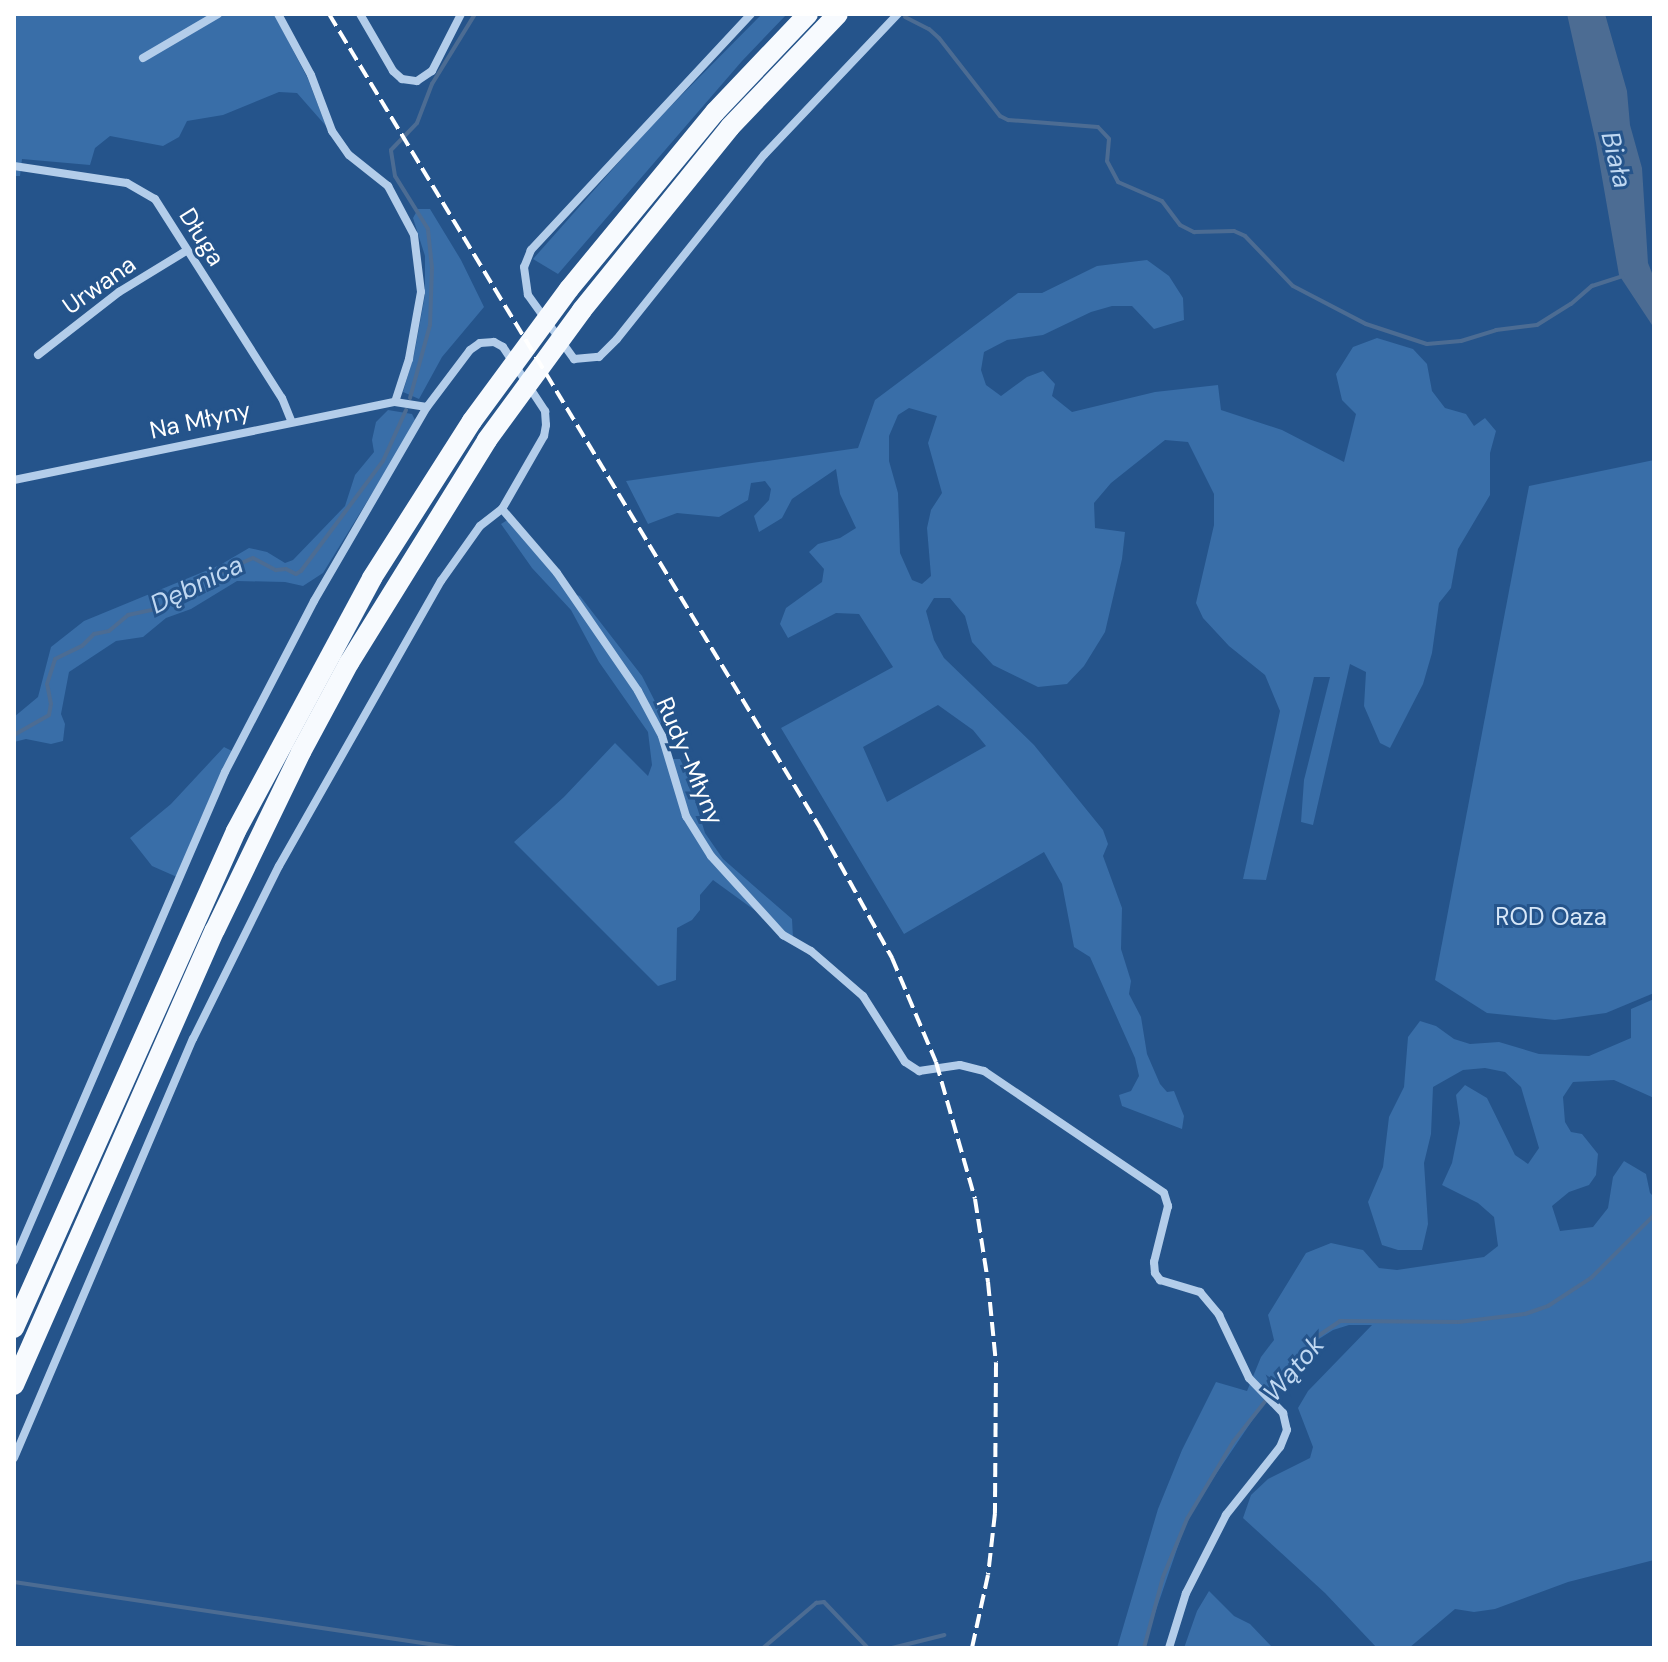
<!DOCTYPE html>
<meta charset="utf-8">
<style>
body{margin:0}
#map{position:relative;width:1668px;height:1662px;overflow:hidden;background:#25548b;font-family:"DM Sans",sans-serif}
div>[style]{position:absolute}
[style*='--x']{left:calc(var(--x)*1px);top:calc(var(--y)*1px);width:calc(var(--w)*1px);rotate:calc(var(--a)*1deg)}
.green>*{inset:0;background:#396ea8}
.water>*{inset:0;background:#4c6c93}
.stream>*{height:4px;margin:-2px;padding:0 2px;transform-origin:2px;border-radius:2px;background:#4c6c93}
.minor>*{height:8px;margin:-4px;padding:0 4px;transform-origin:4px;border-radius:4px;background:#b3cdea}
.primary>*{height:20px;margin:-10px;padding:0 10px;transform-origin:10px;border-radius:10px;background:#f7fafe}
.rail>*{height:4px;margin-top:-2px;transform-origin:0;background:repeating-linear-gradient(90deg,#fff 0 14px,transparent 0 20px)}
span{translate:-50% -50%;white-space:nowrap;text-align:center;line-height:1.15;-webkit-text-stroke:6px #25548b;paint-order:stroke}
.street-label{font-size:24px;color:#fff}
.park-label{font-size:24px;color:#d7e7f8}
.water-label{font-size:26px;color:#bfd7f1;font-style:italic}
.frame{position:absolute;inset:0;border:16px solid #fff;pointer-events:none}
</style>
<div id="map">
<div class="green">
<i style="clip-path:polygon(14px 14px,274px 14px,308px 79px,326px 126px,297px 93px,279px 92px,223px 115px,187px 121px,179px 137px,163px 146px,110px 136px,95px 148px,90px 165px,22px 159px,20px 176px,14px 176px)"></i>
<i style="clip-path:polygon(762px 14px,787px 14px,742px 61px,558px 274px,533px 259px,650px 127px)"></i>
<i style="clip-path:polygon(418px 209px,430px 209px,461px 260px,484px 307px,442px 357px,419px 399px,403px 392px,414px 355px,425px 295px,425px 256px,413px 218px)"></i>
<i style="clip-path:polygon(evenodd,1147px 260px,1169px 276px,1183px 298px,1184px 320px,1154px 329px,1132px 306px,1112px 306px,1091px 312px,1043px 335px,1007px 340px,984px 352px,981px 370px,986px 385px,1001px 396px,1027px 377px,1043px 371px,1055px 384px,1052px 396px,1072px 412px,1155px 392px,1218px 385px,1221px 410px,1282px 430px,1344px 462px,1356px 414px,1342px 400px,1336px 374px,1353px 347px,1377px 338px,1413px 349px,1427px 364px,1432px 391px,1445px 408px,1466px 414px,1474px 426px,1485px 418px,1496px 431px,1490px 453px,1490px 495px,1458px 549px,1451px 588px,1439px 603px,1432px 653px,1423px 684px,1390px 748px,1380px 743px,1364px 706px,1366px 672px,1350px 664px,1313px 825px,1301px 822px,1304px 780px,1330px 677px,1314px 677px,1266px 880px,1243px 879px,1280px 711px,1265px 675px,1229px 646px,1203px 618px,1196px 603px,1214px 525px,1214px 494px,1188px 442px,1165px 440px,1111px 483px,1094px 503px,1095px 528px,1125px 532px,1122px 559px,1105px 632px,1084px 666px,1067px 684px,1038px 687px,993px 665px,972px 642px,965px 616px,950px 598px,934px 598px,926px 611px,934px 640px,944px 658px,1034px 745px,1103px 830px,1108px 844px,1103px 856px,1122px 908px,1121px 949px,1131px 981px,1129px 994px,1141px 1017px,1147px 1054px,1160px 1084px,1167px 1092px,1174px 1091px,1184px 1116px,1182px 1129px,1122px 1106px,1119px 1095px,1131px 1091px,1139px 1076px,1135px 1058px,1090px 957px,1074px 947px,1062px 884px,1044px 852px,904px 934px,781px 728px,893px 667px,859px 614px,836px 613px,788px 638px,780px 624px,786px 608px,822px 582px,824px 569px,809px 552px,818px 544px,840px 538px,856px 528px,840px 494px,836px 469px,792px 499px,782px 518px,759px 532px,754px 516px,769px 500px,771px 489px,765px 481px,751px 483px,748px 500px,719px 517px,677px 513px,648px 524px,626px 481px,858px 448px,875px 400px,1018px 293px,1042px 293px,1097px 266px,1147px 260px,909px 408px,937px 416px,928px 443px,942px 493px,931px 510px,927px 528px,931px 576px,922px 584px,912px 580px,900px 553px,898px 493px,889px 461px,889px 436px,898px 415px,909px 408px,1147px 260px,938px 705px,973px 730px,986px 746px,887px 802px,863px 747px,938px 705px)"></i>
<i style="clip-path:polygon(388px 410px,412px 414px,416px 422px,323px 573px,303px 586px,285px 582px,237px 581px,191px 609px,166px 618px,143px 637px,116px 641px,69px 672px,61px 714px,65px 724px,63px 741px,51px 744px,26px 739px,14px 742px,14px 717px,38px 697px,51px 647px,84px 621px,220px 565px,249px 548px,267px 552px,285px 563px,293px 560px,345px 506px,355px 475px,374px 452px,372px 440px,376px 422px)"></i>
<i style="clip-path:polygon(1654px 460px,1654px 993px,1606px 1013px,1555px 1020px,1487px 1013px,1435px 980px,1529px 486px)"></i>
<i style="clip-path:polygon(509px 519px,570px 593px,580px 596px,642px 676px,663px 717px,659px 728px,669px 759px,680px 759px,686px 771px,705px 833px,723px 859px,792px 919px,793px 938px,713px 880px,700px 895px,700px 910px,692px 920px,677px 928px,676px 980px,658px 986px,514px 842px,564px 797px,615px 743px,648px 776px,652px 765px,648px 732px,599px 662px,571px 610px,532px 568px,501px 524px)"></i>
<i style="clip-path:polygon(224px 747px,234px 752px,199px 822px,177px 877px,152px 866px,130px 838px,171px 804px)"></i>
<i style="clip-path:polygon(1654px 999px,1654px 1098px,1614px 1080px,1573px 1082px,1563px 1097px,1565px 1122px,1571px 1132px,1582px 1134px,1598px 1154px,1596px 1175px,1589px 1185px,1569px 1192px,1552px 1206px,1560px 1231px,1593px 1227px,1608px 1208px,1613px 1177px,1624px 1161px,1646px 1174px,1650px 1193px,1654px 1197px,1654px 1560px,1568px 1582px,1495px 1609px,1474px 1612px,1455px 1609px,1409px 1648px,1377px 1648px,1325px 1593px,1243px 1518px,1251px 1495px,1268px 1479px,1310px 1458px,1313px 1447px,1298px 1408px,1308px 1391px,1372px 1325px,1349px 1325px,1333px 1330px,1300px 1351px,1279px 1381px,1189px 1514px,1143px 1648px,1117px 1648px,1158px 1509px,1182px 1450px,1216px 1382px,1247px 1391px,1261px 1357px,1274px 1340px,1268px 1315px,1306px 1253px,1331px 1243px,1363px 1250px,1379px 1268px,1397px 1270px,1484px 1257px,1498px 1246px,1494px 1217px,1478px 1203px,1442px 1185px,1452px 1163px,1460px 1123px,1456px 1095px,1465px 1085px,1487px 1098px,1515px 1155px,1528px 1164px,1539px 1148px,1521px 1087px,1505px 1072px,1485px 1068px,1463px 1070px,1433px 1087px,1431px 1134px,1424px 1163px,1428px 1224px,1422px 1250px,1398px 1250px,1382px 1245px,1368px 1202px,1383px 1167px,1389px 1117px,1404px 1087px,1408px 1037px,1420px 1021px,1436px 1026px,1454px 1039px,1470px 1044px,1499px 1042px,1539px 1054px,1589px 1056px,1631px 1038px,1631px 1009px)"></i>
<i style="clip-path:polygon(1209px 1591px,1234px 1616px,1250px 1624px,1273px 1648px,1184px 1648px,1197px 1611px)"></i>
</div>
<div class="water">
<i style="clip-path:polygon(1567px 14px,1605px 14px,1627px 91px,1630px 125px,1642px 168px,1648px 263px,1654px 278px,1654px 328px,1619px 275px,1596px 143px)"></i>
</div>
<div class="stream">
<i style="--x:905;--y:17;--w:27;--a:27"></i>
<i style="--x:929;--y:29;--w:13;--a:42"></i>
<i style="--x:939;--y:38;--w:99;--a:52"></i>
<i style="--x:1000;--y:116;--w:9;--a:27"></i>
<i style="--x:1008;--y:120;--w:90;--a:4.4"></i>
<i style="--x:1098;--y:127;--w:16;--a:47"></i>
<i style="--x:1109;--y:139;--w:22;--a:95"></i>
<i style="--x:1107;--y:161;--w:24;--a:62"></i>
<i style="--x:1118;--y:182;--w:48;--a:23.4"></i>
<i style="--x:1162;--y:201;--w:30;--a:53"></i>
<i style="--x:1180;--y:225;--w:16;--a:27"></i>
<i style="--x:1194;--y:232;--w:40;--a:-1.4"></i>
<i style="--x:1234;--y:231;--w:12;--a:24"></i>
<i style="--x:1245;--y:236;--w:69;--a:46.2"></i>
<i style="--x:1293;--y:286;--w:82;--a:27.5"></i>
<i style="--x:1366;--y:324;--w:64;--a:18.2"></i>
<i style="--x:1427;--y:344;--w:34;--a:-5"></i>
<i style="--x:1461;--y:341;--w:37;--a:-17"></i>
<i style="--x:1496;--y:330;--w:41;--a:-7"></i>
<i style="--x:1537;--y:325;--w:40;--a:-32"></i>
<i style="--x:1571;--y:304;--w:28;--a:-41"></i>
<i style="--x:1592;--y:286;--w:32;--a:-18"></i>
<i style="--x:410;--y:398;--w:76;--a:-74.7"></i>
<i style="--x:430;--y:325;--w:57;--a:-88"></i>
<i style="--x:432;--y:268;--w:39;--a:-96"></i>
<i style="--x:428;--y:229;--w:62;--a:-121.9"></i>
<i style="--x:395;--y:176;--w:26;--a:-99"></i>
<i style="--x:391;--y:150;--w:37;--a:-46"></i>
<i style="--x:417;--y:123;--w:42;--a:-69"></i>
<i style="--x:432;--y:84;--w:82;--a:-58.4"></i>
<i style="--x:14;--y:735;--w:40;--a:-29.7"></i>
<i style="--x:49;--y:715;--w:11;--a:-80"></i>
<i style="--x:51;--y:704;--w:20;--a:-101"></i>
<i style="--x:47;--y:684;--w:26;--a:-72"></i>
<i style="--x:55;--y:659;--w:30;--a:-26"></i>
<i style="--x:82;--y:646;--w:17;--a:-45"></i>
<i style="--x:94;--y:634;--w:15;--a:-11"></i>
<i style="--x:109;--y:631;--w:25;--a:-40"></i>
<i style="--x:128;--y:615;--w:33;--a:-12"></i>
<i style="--x:160;--y:608;--w:45;--a:-34"></i>
<i style="--x:197;--y:583;--w:61;--a:-24.1"></i>
<i style="--x:253;--y:558;--w:26;--a:28"></i>
<i style="--x:276;--y:570;--w:10;--a:-6"></i>
<i style="--x:286;--y:569;--w:11;--a:27"></i>
<i style="--x:296;--y:574;--w:6;--a:-31"></i>
<i style="--x:301;--y:571;--w:137;--a:-53.3"></i>
<i style="--x:383;--y:461;--w:56;--a:-65.7"></i>
<i style="--x:14;--y:1582;--w:447;--a:8.5"></i>
<i style="--x:763;--y:1648;--w:70;--a:-40.3"></i>
<i style="--x:816;--y:1603;--w:8;--a:-7"></i>
<i style="--x:824;--y:1602;--w:64;--a:46.3"></i>
<i style="--x:892;--y:1648;--w:54;--a:-14"></i>
<i style="--x:1144;--y:1648;--w:73;--a:-75"></i>
<i style="--x:1163;--y:1577;--w:63;--a:-67.5"></i>
<i style="--x:1187;--y:1519;--w:90;--a:-59.1"></i>
<i style="--x:1233;--y:1442;--w:132;--a:-51.7"></i>
<i style="--x:1315;--y:1338;--w:30;--a:-34"></i>
<i style="--x:1340;--y:1321;--w:119;--a:0.5"></i>
<i style="--x:1459;--y:1322;--w:66;--a:-6.9"></i>
<i style="--x:1525;--y:1314;--w:24;--a:-19"></i>
<i style="--x:1548;--y:1306;--w:51;--a:-33.1"></i>
<i style="--x:1591;--y:1278;--w:89;--a:-45"></i>
</div>
<div class="minor">
<i style="--x:278;--y:14;--w:69;--a:61.6"></i>
<i style="--x:311;--y:75;--w:60;--a:69.4"></i>
<i style="--x:332;--y:131;--w:29;--a:55"></i>
<i style="--x:349;--y:155;--w:50;--a:38.5"></i>
<i style="--x:388;--y:186;--w:55;--a:62"></i>
<i style="--x:414;--y:235;--w:57;--a:83"></i>
<i style="--x:421;--y:292;--w:68;--a:100.2"></i>
<i style="--x:409;--y:359;--w:45;--a:108"></i>
<i style="--x:360;--y:14;--w:66;--a:59.9"></i>
<i style="--x:393;--y:71;--w:12;--a:42"></i>
<i style="--x:402;--y:79;--w:15;--a:8"></i>
<i style="--x:417;--y:81;--w:18;--a:-34"></i>
<i style="--x:432;--y:71;--w:64;--a:-63"></i>
<i style="--x:751;--y:14;--w:323;--a:133"></i>
<i style="--x:531;--y:250;--w:18;--a:112"></i>
<i style="--x:524;--y:267;--w:28;--a:82"></i>
<i style="--x:528;--y:295;--w:79;--a:54.3"></i>
<i style="--x:574;--y:359;--w:25;--a:-5"></i>
<i style="--x:599;--y:357;--w:25;--a:-45"></i>
<i style="--x:617;--y:339;--w:236;--a:-51.4"></i>
<i style="--x:764;--y:155;--w:195;--a:-46.5"></i>
<i style="--x:143;--y:58;--w:87;--a:-30.4"></i>
<i style="--x:14;--y:166;--w:114;--a:8.6"></i>
<i style="--x:127;--y:183;--w:32;--a:30"></i>
<i style="--x:155;--y:199;--w:236;--a:57.5"></i>
<i style="--x:282;--y:398;--w:24;--a:68"></i>
<i style="--x:38;--y:355;--w:103;--a:-37.9"></i>
<i style="--x:119;--y:292;--w:79;--a:-31.5"></i>
<i style="--x:14;--y:480;--w:389;--a:-11.6"></i>
<i style="--x:395;--y:402;--w:32;--a:9"></i>
<i style="--x:427;--y:407;--w:71;--a:-53"></i>
<i style="--x:470;--y:350;--w:12;--a:-35"></i>
<i style="--x:480;--y:343;--w:14;--a:-4"></i>
<i style="--x:494;--y:342;--w:10;--a:29"></i>
<i style="--x:503;--y:347;--w:77;--a:56.7"></i>
<i style="--x:545;--y:411;--w:14;--a:86"></i>
<i style="--x:546;--y:425;--w:11;--a:100"></i>
<i style="--x:544;--y:436;--w:84;--a:119.9"></i>
<i style="--x:502;--y:509;--w:84;--a:49.3"></i>
<i style="--x:557;--y:573;--w:143;--a:55.5"></i>
<i style="--x:638;--y:691;--w:51;--a:61.9"></i>
<i style="--x:662;--y:736;--w:84;--a:73.3"></i>
<i style="--x:686;--y:816;--w:47;--a:58"></i>
<i style="--x:711;--y:856;--w:107;--a:47.7"></i>
<i style="--x:783;--y:935;--w:32;--a:30"></i>
<i style="--x:811;--y:951;--w:69;--a:40.9"></i>
<i style="--x:863;--y:996;--w:78;--a:57.5"></i>
<i style="--x:905;--y:1062;--w:17;--a:33"></i>
<i style="--x:919;--y:1071;--w:41;--a:-8.3"></i>
<i style="--x:960;--y:1065;--w:25;--a:14"></i>
<i style="--x:984;--y:1071;--w:217;--a:34.1"></i>
<i style="--x:1164;--y:1193;--w:14;--a:73"></i>
<i style="--x:1168;--y:1206;--w:58;--a:104"></i>
<i style="--x:1154;--y:1262;--w:11;--a:85"></i>
<i style="--x:1155;--y:1273;--w:9;--a:54"></i>
<i style="--x:1160;--y:1280;--w:42;--a:16.7"></i>
<i style="--x:1200;--y:1292;--w:30;--a:50"></i>
<i style="--x:1219;--y:1315;--w:70;--a:64.5"></i>
<i style="--x:1249;--y:1378;--w:49;--a:45.8"></i>
<i style="--x:1283;--y:1413;--w:17;--a:77"></i>
<i style="--x:1287;--y:1430;--w:18;--a:112"></i>
<i style="--x:1280;--y:1447;--w:87;--a:128.5"></i>
<i style="--x:1226;--y:1515;--w:88;--a:117.1"></i>
<i style="--x:1186;--y:1593;--w:58;--a:107.2"></i>
<i style="--x:14;--y:1261;--w:533;--a:-66.66"></i>
<i style="--x:225;--y:772;--w:193;--a:-62.5"></i>
<i style="--x:314;--y:601;--w:225;--a:-59.8"></i>
<i style="--x:14;--y:1458;--w:456;--a:-66.9"></i>
<i style="--x:193;--y:1039;--w:193;--a:-63.6"></i>
<i style="--x:279;--y:866;--w:328;--a:-60.4"></i>
<i style="--x:441;--y:581;--w:67;--a:-54.7"></i>
<i style="--x:480;--y:526;--w:28;--a:-38"></i>
</div>
<div class="primary">
<i style="--x:14;--y:1328;--w:544;--a:-65.93"></i>
<i style="--x:236;--y:831;--w:287;--a:-61.7"></i>
<i style="--x:372;--y:578;--w:186;--a:-57.5"></i>
<i style="--x:472;--y:421;--w:164;--a:-53.7"></i>
<i style="--x:569;--y:289;--w:229;--a:-50.5"></i>
<i style="--x:715;--y:112;--w:135;--a:-46.5"></i>
<i style="--x:14;--y:1385;--w:497;--a:-66.2"></i>
<i style="--x:215;--y:930;--w:198;--a:-64.2"></i>
<i style="--x:301;--y:752;--w:101;--a:-61.7"></i>
<i style="--x:349;--y:663;--w:262;--a:-58.2"></i>
<i style="--x:487;--y:440;--w:161;--a:-53.8"></i>
<i style="--x:582;--y:310;--w:235;--a:-51"></i>
<i style="--x:730;--y:127;--w:156;--a:-46.3"></i>
</div>
<div class="rail">
<i style="--x:329;--y:14;--w:951;--a:58.9"></i>
<i style="--x:820;--y:828;--w:149;--a:61"></i>
<i style="--x:892;--y:958;--w:113;--a:67.1"></i>
<i style="--x:936;--y:1062;--w:142;--a:74.1"></i>
<i style="--x:975;--y:1199;--w:84;--a:81.1"></i>
<i style="--x:988;--y:1282;--w:81;--a:84.4"></i>
<i style="--x:996;--y:1363;--w:150;--a:90.4"></i>
<i style="--x:995;--y:1513;--w:62;--a:96.4"></i>
<i style="--x:988;--y:1575;--w:75;--a:102.4"></i>
</div>
<div class="street-label">
<span style="left:202px;top:237px;rotate:58deg">Długa</span>
<span style="left:99px;top:285px;rotate:-35deg">Urwana</span>
<span style="left:200px;top:420px;rotate:-12deg">Na Młyny</span>
<span style="left:690px;top:761px;rotate:67deg">Rudy-Młyny</span>
</div>
<div class="park-label">
<span style="left:1551px;top:917px">ROD Oaza</span>
</div>
<div class="water-label">
<span style="left:1616px;top:160px;rotate:76deg">Biała</span>
<span style="left:197px;top:585px;rotate:-26deg">Dębnica</span>
<span style="left:1294px;top:1369px;rotate:-49deg">Wątok</span>
</div>
<div class="frame"></div>
</div>
